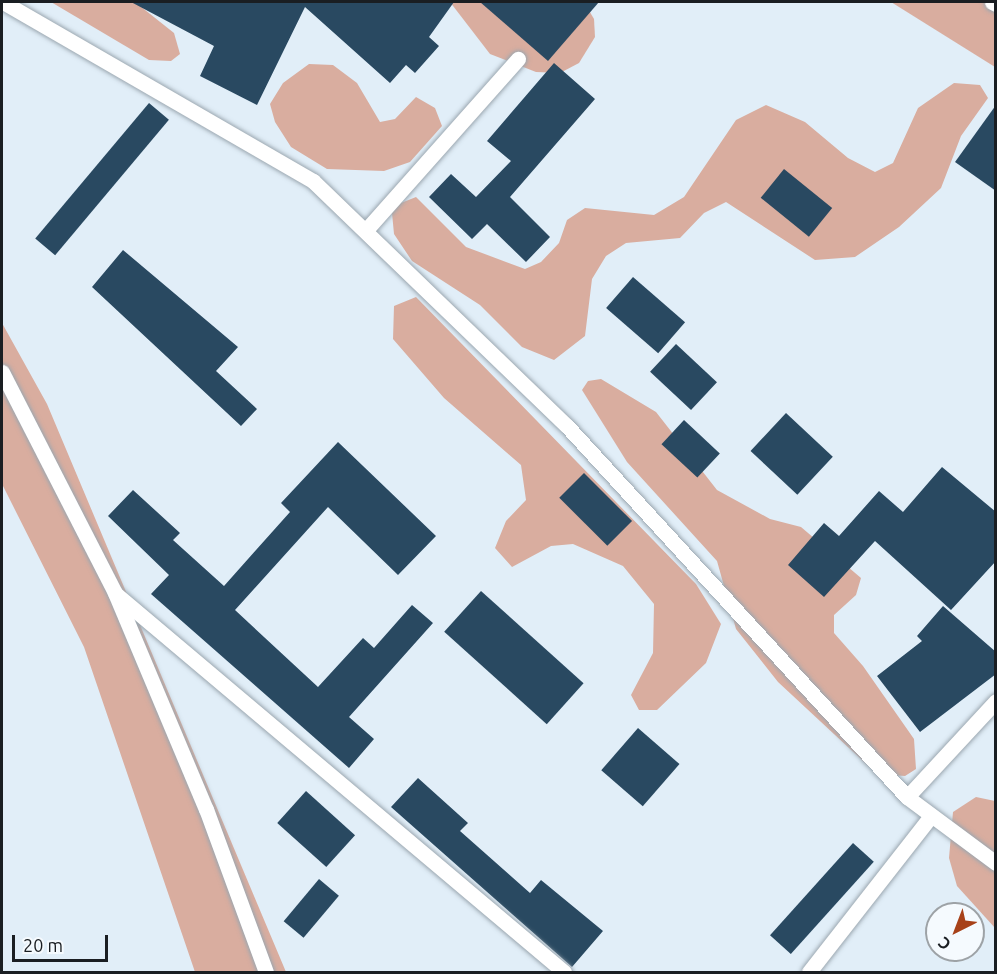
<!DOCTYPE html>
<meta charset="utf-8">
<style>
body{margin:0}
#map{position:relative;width:997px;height:974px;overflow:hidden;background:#e1eef8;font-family:Ubuntu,sans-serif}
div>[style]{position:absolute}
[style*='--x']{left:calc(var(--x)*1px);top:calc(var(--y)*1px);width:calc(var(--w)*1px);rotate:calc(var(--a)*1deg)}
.forest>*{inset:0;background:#d9ad9f}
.building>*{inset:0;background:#294961;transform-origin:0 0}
.roads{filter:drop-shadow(0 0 2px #9ba7b0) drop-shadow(0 0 2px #9ba7b0)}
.lane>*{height:15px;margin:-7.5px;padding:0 7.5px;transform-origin:7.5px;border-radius:7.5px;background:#fff}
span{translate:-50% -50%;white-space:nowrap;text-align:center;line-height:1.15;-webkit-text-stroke:6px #f5fafe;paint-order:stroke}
.frame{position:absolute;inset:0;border:3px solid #1a1e22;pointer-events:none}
.north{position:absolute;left:925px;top:902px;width:60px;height:60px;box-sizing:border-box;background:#f5fafe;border:2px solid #9da2a6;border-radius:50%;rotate:222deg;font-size:16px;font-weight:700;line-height:24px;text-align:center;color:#1a1e22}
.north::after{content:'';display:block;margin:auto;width:21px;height:27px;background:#a74119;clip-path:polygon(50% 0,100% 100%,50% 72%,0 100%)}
.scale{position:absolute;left:12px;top:935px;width:96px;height:27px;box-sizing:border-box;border:3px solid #1a1e22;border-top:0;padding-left:8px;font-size:18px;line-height:21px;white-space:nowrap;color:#1a1e22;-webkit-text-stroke:4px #f5fafe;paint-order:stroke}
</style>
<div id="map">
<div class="forest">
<i style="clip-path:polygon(51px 2px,135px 2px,174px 33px,180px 54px,171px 61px,149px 60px)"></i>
<i style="clip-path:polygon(450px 2px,584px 2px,594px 19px,595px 37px,579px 63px,560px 73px,536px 72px,490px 54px)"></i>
<i style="clip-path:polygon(891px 2px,995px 2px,995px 67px)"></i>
<i style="clip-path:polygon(309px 64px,333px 65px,357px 83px,380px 122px,395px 119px,416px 97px,435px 108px,442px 126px,410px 162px,384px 171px,327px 169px,291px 147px,275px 122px,270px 104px,283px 83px)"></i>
<i style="clip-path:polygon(954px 83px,980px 85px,988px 98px,961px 136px,941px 188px,899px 227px,855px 257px,815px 260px,726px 202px,704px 213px,680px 238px,626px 243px,606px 256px,592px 279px,585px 336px,554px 360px,522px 347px,480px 305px,412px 261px,394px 234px,392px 213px,401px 203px,416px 197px,466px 247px,525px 269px,541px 262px,559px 243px,567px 220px,585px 208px,654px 215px,684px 197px,736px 120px,766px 105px,805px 122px,848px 158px,875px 172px,893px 163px,918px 108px)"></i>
<i style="clip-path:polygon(416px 297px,696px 584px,721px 624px,706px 663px,657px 710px,639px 710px,631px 695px,653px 653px,654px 604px,623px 566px,573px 544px,551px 546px,512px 567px,495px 548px,506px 521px,526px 500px,521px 465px,444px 398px,393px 339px,394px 306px)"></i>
<i style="clip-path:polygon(2px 323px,47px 404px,286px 972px,195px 972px,84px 647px,2px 484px)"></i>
<i style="clip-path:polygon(601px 379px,656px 412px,717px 490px,770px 519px,801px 527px,861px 578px,856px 595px,834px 615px,834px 633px,863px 666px,914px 739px,916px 769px,905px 776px,877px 774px,778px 682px,736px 629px,717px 561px,627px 462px,582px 390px,588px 381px)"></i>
<i style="clip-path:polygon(976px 797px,995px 801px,995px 928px,957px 886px,949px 858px,953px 812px)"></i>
</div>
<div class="building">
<i style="clip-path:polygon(131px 2px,454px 2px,429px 37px,439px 46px,415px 73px,406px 65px,390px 83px,305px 7px,257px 105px,200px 76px,214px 46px)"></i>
<i style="clip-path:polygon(480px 2px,599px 2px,548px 61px)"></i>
<i style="clip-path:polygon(554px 63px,595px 99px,510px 197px,550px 237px,526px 262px,487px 224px,472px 239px,429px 197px,451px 174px,476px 197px,511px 161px,487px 141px)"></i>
<i style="left:149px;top:103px;width:26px;height:177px;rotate:40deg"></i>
<i style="clip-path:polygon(996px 105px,996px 191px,955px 162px)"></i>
<i style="left:784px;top:169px;width:62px;height:37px;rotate:39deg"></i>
<i style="clip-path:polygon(123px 250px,238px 347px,216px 371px,257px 409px,241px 426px,92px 287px)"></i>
<i style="left:633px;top:277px;width:69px;height:41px;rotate:41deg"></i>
<i style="left:676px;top:344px;width:56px;height:38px;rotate:43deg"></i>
<i style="left:786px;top:413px;width:64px;height:52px;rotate:43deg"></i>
<i style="left:684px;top:420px;width:49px;height:33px;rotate:43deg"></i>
<i style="clip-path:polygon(338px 442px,436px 536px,398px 575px,328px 507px,235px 610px,318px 687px,363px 638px,374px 648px,412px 605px,433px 623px,349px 717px,374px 739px,349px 768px,151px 594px,169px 575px,108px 516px,133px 490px,180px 533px,173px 540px,224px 586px,290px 512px,281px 503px)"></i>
<i style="clip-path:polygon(942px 467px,996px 512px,996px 561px,951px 610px,875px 541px,824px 597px,788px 565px,824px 523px,839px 536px,879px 491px,903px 512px)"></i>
<i style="left:584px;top:473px;width:68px;height:35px;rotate:45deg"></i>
<i style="left:481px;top:591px;width:138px;height:55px;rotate:42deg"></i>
<i style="clip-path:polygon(943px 606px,996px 652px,996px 674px,920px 732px,877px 676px,922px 641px,917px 636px)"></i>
<i style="left:638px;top:728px;width:55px;height:56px;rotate:41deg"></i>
<i style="clip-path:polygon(418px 778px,468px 823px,460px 831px,530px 893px,541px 880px,603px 931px,572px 967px,391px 807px)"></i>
<i style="left:306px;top:791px;width:66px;height:43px;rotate:42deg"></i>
<i style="left:853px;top:843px;width:28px;height:124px;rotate:42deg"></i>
<i style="left:319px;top:879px;width:26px;height:55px;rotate:40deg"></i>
</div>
<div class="roads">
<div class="lane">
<i style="--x:3;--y:2;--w:358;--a:30"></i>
<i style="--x:313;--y:181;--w:353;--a:44"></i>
<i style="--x:567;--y:426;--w:503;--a:47.5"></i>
<i style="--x:907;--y:797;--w:111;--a:36.6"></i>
<i style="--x:992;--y:2;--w:4;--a:27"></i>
<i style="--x:366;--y:230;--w:229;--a:-48.4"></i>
<i style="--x:2;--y:372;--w:248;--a:62.9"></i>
<i style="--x:115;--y:593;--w:234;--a:67.2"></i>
<i style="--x:206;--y:809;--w:174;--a:69.8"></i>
<i style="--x:117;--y:595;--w:585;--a:40.14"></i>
<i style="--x:907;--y:797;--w:131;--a:-47.2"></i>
<i style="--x:809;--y:972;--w:197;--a:-52"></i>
</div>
</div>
<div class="frame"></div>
<div class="north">С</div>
<div class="scale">20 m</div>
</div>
